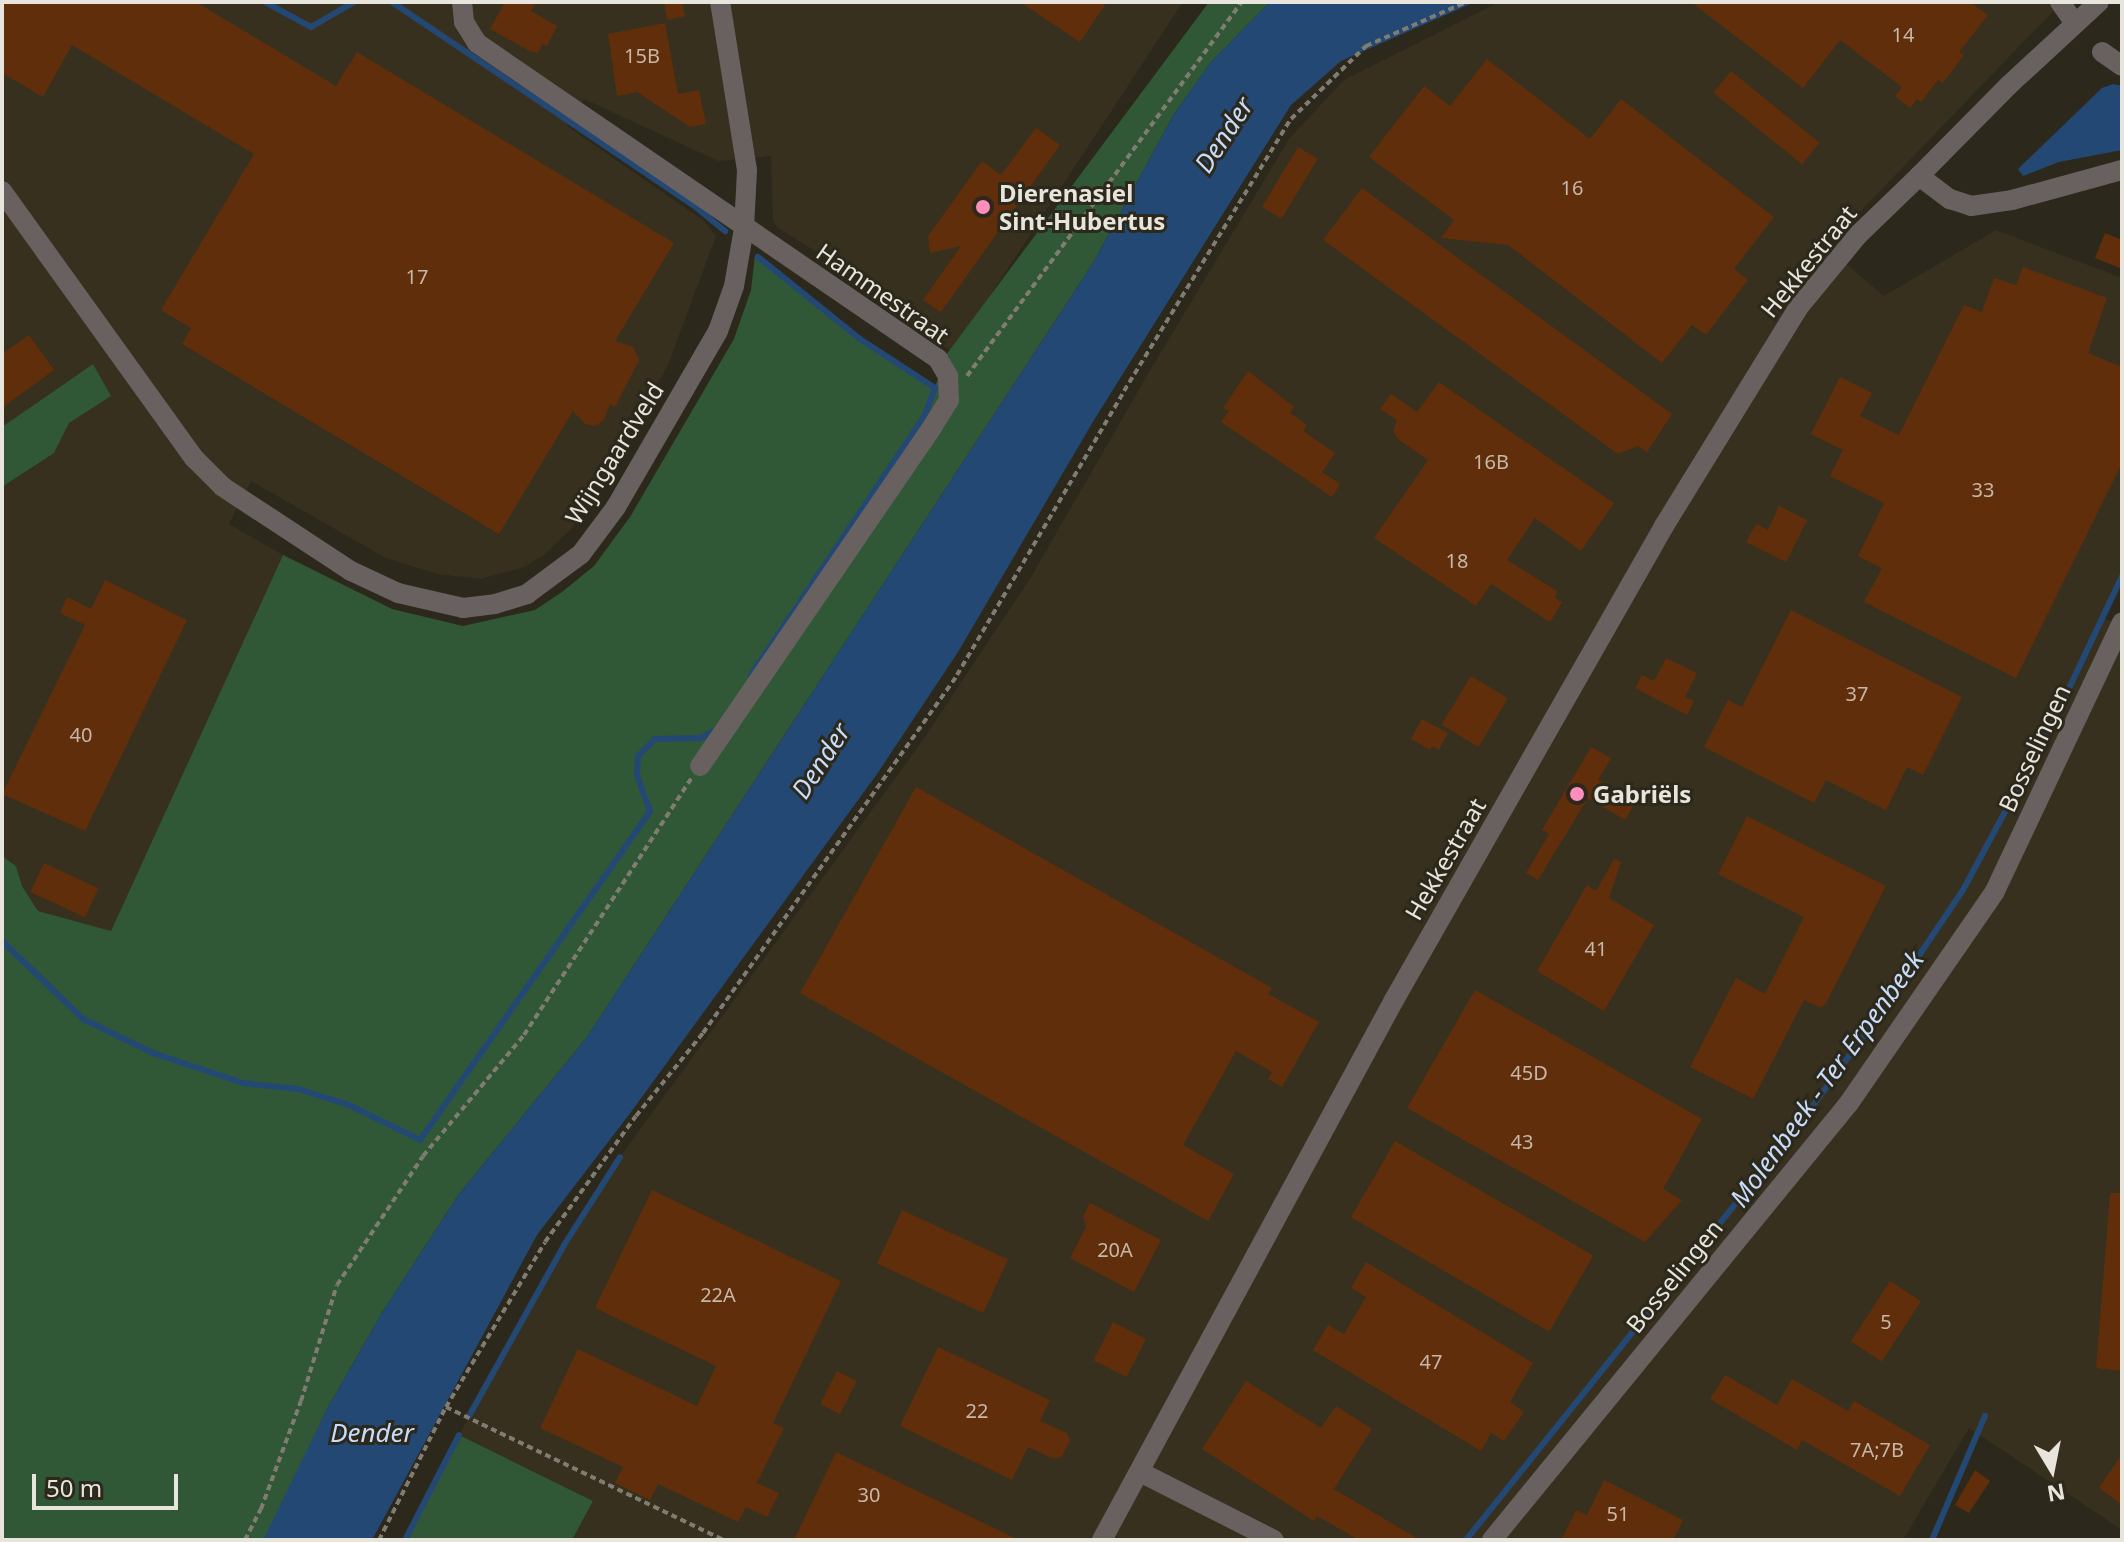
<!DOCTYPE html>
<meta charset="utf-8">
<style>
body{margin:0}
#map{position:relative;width:2124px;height:1542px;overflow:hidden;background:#2c281c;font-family:"Noto Sans",sans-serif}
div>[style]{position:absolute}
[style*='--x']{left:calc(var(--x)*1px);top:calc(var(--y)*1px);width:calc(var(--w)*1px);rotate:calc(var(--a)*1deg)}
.built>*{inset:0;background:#37301e}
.green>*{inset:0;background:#305837}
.water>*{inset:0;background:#244874}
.stream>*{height:6px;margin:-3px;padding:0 3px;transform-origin:3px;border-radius:3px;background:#244874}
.building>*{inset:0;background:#602e0a;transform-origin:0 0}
.path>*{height:4px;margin-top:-2px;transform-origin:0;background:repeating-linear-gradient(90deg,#807c72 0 6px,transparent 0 10px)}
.minor>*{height:20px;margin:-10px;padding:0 10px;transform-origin:10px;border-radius:10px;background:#686160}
.dots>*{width:22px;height:22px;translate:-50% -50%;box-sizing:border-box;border:4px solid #2c281c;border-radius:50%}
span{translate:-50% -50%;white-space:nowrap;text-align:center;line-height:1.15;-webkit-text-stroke:6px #2c281c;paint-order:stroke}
.number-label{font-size:20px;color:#c6b7a8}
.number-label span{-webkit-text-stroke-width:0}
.poi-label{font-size:24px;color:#e8e5dd;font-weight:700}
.left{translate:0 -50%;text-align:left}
.street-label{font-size:24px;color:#e8e5dd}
.water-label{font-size:26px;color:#c6dcf9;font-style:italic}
.frame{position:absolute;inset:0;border:4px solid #e8e5dd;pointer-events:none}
.north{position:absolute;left:2012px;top:1430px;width:80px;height:80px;-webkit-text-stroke:6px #2c281c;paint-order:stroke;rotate:170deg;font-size:22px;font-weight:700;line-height:32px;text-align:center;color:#e8e5dd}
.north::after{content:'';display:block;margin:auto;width:28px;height:36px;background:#e8e5dd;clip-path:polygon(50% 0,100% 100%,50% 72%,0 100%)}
.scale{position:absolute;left:32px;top:1474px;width:146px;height:36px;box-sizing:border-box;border:4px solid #e8e5dd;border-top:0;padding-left:10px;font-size:24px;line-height:28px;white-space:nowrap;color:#e8e5dd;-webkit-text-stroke:6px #2c281c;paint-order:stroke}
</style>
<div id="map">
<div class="built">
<i style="clip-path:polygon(2px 2px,1183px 2px,953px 352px,826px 265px,829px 260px,777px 227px,773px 221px,771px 156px,718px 161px,584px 99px,567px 126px,704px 221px,716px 236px,668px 365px,597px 491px,571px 529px,544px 555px,524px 567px,481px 579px,438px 574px,386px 558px,251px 481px,229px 524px,283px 555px,111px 931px,38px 911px,22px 886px,16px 866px,2px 856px,2px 487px,54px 453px,69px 423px,110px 396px,93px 364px,2px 427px)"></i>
<i style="clip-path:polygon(1499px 2px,2062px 2px,1826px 247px,1884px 296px,1996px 230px,2122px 278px,2122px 576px,2102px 618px,2122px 624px,2122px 1530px,1969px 1428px,1903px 1540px,572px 1540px,593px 1501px,459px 1435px,564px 1245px,620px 1157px,925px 737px,1031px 577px,1149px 372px,1289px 139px,1344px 80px)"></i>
</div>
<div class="green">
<i style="clip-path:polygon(1209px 2px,1270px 2px,1211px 62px,1174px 114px,1093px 263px,587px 1037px,459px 1194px,383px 1311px,327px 1409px,266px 1540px,2px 1540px,2px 856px,16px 866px,22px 886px,38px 911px,111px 931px,283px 555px,392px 609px,463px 626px,535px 610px,562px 592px,594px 566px,630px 517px,734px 339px,751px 290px,755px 255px,860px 339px,935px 387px,946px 355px)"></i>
<i style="clip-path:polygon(93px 364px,111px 396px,69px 423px,54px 453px,2px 487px,2px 427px)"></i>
<i style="clip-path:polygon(459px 1435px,593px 1501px,572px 1540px,405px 1540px)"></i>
</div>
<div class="water">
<i style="clip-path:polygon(1270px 2px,1475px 2px,1341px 61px,1291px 105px,1094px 420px,958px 652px,877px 774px,631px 1112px,537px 1235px,372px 1540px,263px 1540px,327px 1409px,383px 1311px,459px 1194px,587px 1037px,1093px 263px,1174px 114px,1211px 62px)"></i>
<i style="clip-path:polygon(2113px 84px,2122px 86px,2122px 150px,2059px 162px,2023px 176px,2018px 169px,2102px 88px)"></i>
</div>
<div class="stream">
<i style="--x:265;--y:2;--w:52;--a:28.5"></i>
<i style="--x:311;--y:27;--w:50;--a:-30.2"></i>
<i style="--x:392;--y:2;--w:362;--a:34"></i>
<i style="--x:692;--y:204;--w:43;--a:39.3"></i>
<i style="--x:751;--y:675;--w:313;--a:-56.2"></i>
<i style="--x:925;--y:415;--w:29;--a:-70"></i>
<i style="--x:935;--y:388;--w:90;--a:-146.8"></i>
<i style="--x:860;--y:339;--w:131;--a:-141.2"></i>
<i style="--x:2;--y:941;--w:112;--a:43.9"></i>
<i style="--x:83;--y:1019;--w:78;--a:25.9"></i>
<i style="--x:153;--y:1053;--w:95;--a:18.4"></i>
<i style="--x:243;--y:1083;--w:55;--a:6.2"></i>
<i style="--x:298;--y:1089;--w:53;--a:17.4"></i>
<i style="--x:349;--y:1105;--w:79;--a:26.2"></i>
<i style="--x:420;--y:1140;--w:401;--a:-55"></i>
<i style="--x:650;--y:811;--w:38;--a:-110"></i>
<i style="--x:637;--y:775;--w:19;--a:-87"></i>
<i style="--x:638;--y:756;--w:24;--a:-45"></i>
<i style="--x:655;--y:739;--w:46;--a:-1.2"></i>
<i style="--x:701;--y:738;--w:15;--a:-28"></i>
<i style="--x:469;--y:1416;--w:196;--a:-60.9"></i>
<i style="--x:564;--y:1245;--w:104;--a:-57.5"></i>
<i style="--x:405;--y:1540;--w:118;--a:-62.8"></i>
<i style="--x:1466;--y:1540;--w:536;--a:-51.29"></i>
<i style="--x:1801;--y:1122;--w:136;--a:-54"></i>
<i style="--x:1881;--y:1012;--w:147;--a:-56.1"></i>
<i style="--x:1963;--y:890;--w:193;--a:-61.8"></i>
<i style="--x:2054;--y:720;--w:159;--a:-64.7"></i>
<i style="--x:1932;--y:1540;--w:135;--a:-66.9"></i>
</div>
<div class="building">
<i style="clip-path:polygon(2px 2px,196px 2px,336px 86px,357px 52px,674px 243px,615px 341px,633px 347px,639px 360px,615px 407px,610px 404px,604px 420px,595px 426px,585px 424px,573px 411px,499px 534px,182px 344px,191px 328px,161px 310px,254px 154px,72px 45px,43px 97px,2px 73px)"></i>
<i style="clip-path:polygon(505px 2px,536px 2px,531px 11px,557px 26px,547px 46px,542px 44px,538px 53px,530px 51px,490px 29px)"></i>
<i style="clip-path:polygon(664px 2px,682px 2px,685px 16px,667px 20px)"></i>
<i style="clip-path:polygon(1020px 2px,1107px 2px,1080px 42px)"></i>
<i style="clip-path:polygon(1691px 2px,1970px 2px,1988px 15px,1959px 52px,1964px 55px,1943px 83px,1938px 80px,1921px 102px,1917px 99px,1910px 108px,1895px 96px,1902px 87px,1840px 40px,1803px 88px)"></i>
<i style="clip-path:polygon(665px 23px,678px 94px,699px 90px,706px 124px,690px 127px,637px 92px,617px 96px,608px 34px)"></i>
<i style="clip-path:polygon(1487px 59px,1590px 139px,1621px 99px,1774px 217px,1734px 269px,1748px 280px,1706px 335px,1692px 325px,1662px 363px,1508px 245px,1441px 238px,1454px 220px,1369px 157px,1424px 86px,1450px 106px)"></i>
<i style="left:1731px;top:71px;width:114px;height:28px;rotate:39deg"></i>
<i style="clip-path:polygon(1036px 128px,1060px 145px,941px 312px,923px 300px,961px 246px,930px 253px,928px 236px,982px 161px,1001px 175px)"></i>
<i style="left:1298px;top:147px;width:23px;height:70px;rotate:31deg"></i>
<i style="clip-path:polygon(1362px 188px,1672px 414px,1647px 452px,1638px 446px,1618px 454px,1323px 240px)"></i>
<i style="clip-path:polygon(2105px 233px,2122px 240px,2122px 269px,2095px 258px)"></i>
<i style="clip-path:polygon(2023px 267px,2107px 298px,2088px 353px,2122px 367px,2122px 463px,2016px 678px,1864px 602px,1882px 568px,1858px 556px,1884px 503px,1830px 476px,1843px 450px,1811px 434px,1840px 377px,1872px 393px,1860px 416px,1899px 435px,1964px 305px,1982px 312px,1994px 278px,2016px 285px)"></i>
<i style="clip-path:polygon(29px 335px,54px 370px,2px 408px,2px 354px)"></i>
<i style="clip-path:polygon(1248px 371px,1294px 407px,1290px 413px,1307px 425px,1303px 431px,1335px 453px,1322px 472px,1340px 484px,1332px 497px,1221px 422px,1229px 411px,1223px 408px)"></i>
<i style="clip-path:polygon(1439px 382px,1614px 503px,1581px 551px,1535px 518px,1507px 560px,1557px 591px,1555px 598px,1562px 602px,1550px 622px,1491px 584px,1476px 606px,1374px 538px,1428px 460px,1399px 440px,1393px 431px,1397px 420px,1380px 409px,1391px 394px,1417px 412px)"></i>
<i style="clip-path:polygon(1779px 506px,1807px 520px,1786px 562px,1746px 542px,1756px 524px,1768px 530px)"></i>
<i style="clip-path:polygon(105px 580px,187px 620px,85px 831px,2px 794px,85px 625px,60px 613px,67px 597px,91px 609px)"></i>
<i style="clip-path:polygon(1791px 610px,1962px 697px,1923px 775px,1907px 767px,1886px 810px,1826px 780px,1814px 803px,1704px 747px,1728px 700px,1742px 707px)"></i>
<i style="clip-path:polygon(1666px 658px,1697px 673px,1685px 697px,1694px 701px,1687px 715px,1635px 688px,1642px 675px,1654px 681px)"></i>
<i style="left:1471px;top:676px;width:43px;height:57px;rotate:31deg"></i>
<i style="clip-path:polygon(1422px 719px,1448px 733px,1439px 750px,1432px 746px,1430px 750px,1411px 739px)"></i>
<i style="clip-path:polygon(1591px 747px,1611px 758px,1598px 780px,1635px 803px,1625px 820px,1588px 798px,1538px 880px,1526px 873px,1549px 834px,1542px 830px)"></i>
<i style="clip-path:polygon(916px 787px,1272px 988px,1268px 994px,1319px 1022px,1282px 1087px,1268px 1079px,1272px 1072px,1236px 1051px,1183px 1145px,1234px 1174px,1208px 1221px,800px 993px)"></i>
<i style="clip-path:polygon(1747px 816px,1886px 886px,1826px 1003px,1821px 1008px,1804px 1000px,1753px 1099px,1690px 1067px,1736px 978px,1765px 994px,1804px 917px,1718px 874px)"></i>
<i style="clip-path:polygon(1614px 859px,1621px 862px,1609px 898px,1654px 925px,1604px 1011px,1537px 971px,1587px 885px,1596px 891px)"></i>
<i style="left:44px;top:863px;width:60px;height:32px;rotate:25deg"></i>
<i style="clip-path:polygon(1475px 990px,1702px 1119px,1663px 1189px,1682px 1200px,1645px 1242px,1407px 1108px)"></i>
<i style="left:1395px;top:1141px;width:229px;height:88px;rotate:30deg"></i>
<i style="clip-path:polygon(652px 1190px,841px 1281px,773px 1423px,784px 1428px,757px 1483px,779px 1493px,767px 1517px,746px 1507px,738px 1522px,658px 1484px,650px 1500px,615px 1483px,623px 1467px,540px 1428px,578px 1349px,697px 1406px,716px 1366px,595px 1308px)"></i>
<i style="clip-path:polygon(2110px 1193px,2122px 1193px,2122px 1371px,2096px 1368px)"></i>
<i style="clip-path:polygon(1090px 1203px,1161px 1240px,1134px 1292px,1070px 1258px,1086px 1227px,1083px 1216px)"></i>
<i style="left:902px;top:1210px;width:117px;height:59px;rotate:25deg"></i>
<i style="clip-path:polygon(1366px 1262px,1533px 1363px,1510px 1402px,1524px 1412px,1504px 1441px,1491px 1433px,1481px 1451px,1313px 1350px,1328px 1325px,1344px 1334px,1366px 1297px,1351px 1288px)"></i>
<i style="left:1890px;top:1281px;width:37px;height:72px;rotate:33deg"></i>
<i style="left:1113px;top:1322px;width:37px;height:43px;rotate:27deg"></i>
<i style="clip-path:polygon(938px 1347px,1050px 1400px,1040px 1421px,1067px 1433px,1070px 1441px,1062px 1456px,1054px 1459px,1028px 1447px,1012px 1480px,900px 1426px)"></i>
<i style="left:837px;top:1371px;width:22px;height:37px;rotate:27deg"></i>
<i style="clip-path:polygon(1725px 1375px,1777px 1405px,1792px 1379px,1848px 1411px,1854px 1401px,1930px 1445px,1900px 1496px,1802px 1440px,1797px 1450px,1710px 1399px)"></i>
<i style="clip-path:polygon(1246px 1381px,1321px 1428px,1336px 1406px,1372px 1429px,1334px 1489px,1420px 1540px,1359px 1540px,1317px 1516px,1314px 1521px,1202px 1449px)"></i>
<i style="clip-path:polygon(836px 1452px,1019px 1540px,794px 1540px)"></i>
<i style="clip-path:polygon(2122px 1454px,2122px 1505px,2099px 1488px)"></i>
<i style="clip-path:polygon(1975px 1470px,1990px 1481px,1969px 1513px,1955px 1505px)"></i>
<i style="clip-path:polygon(1604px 1480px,1683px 1520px,1673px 1540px,1561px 1540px,1576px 1510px,1587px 1515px)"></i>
</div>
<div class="path">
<i style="--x:967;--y:376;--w:464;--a:-53.7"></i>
<i style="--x:446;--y:1407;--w:308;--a:25.6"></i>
<i style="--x:245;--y:1540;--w:35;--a:-63"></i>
<i style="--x:261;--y:1509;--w:115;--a:-69.7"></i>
<i style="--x:301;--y:1401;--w:121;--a:-72.8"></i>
<i style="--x:337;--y:1285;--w:155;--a:-56.3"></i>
<i style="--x:423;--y:1156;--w:158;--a:-50.1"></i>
<i style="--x:524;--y:1035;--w:306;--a:-56.9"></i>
<i style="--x:379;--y:1540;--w:149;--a:-63.3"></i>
<i style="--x:446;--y:1407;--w:192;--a:-59"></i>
<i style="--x:545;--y:1242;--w:155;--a:-54.2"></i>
<i style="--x:636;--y:1116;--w:107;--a:-51.1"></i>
<i style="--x:703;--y:1033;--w:439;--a:-54.6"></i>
<i style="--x:957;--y:675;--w:329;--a:-59.5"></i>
<i style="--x:1124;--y:391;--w:319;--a:-58.5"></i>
<i style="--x:1291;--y:119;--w:105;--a:-44.2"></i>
<i style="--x:1366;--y:46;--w:109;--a:-23.7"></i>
</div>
<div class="minor">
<i style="--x:462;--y:2;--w:20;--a:84"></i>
<i style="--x:464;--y:22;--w:25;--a:58"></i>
<i style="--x:477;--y:43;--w:559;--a:34.43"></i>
<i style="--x:938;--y:359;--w:20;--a:60"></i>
<i style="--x:948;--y:376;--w:24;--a:88"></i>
<i style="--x:949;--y:400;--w:31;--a:122"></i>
<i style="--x:933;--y:426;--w:412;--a:124.4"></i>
<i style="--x:2060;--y:2;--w:24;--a:55"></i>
<i style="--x:2102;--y:52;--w:24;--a:35"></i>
<i style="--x:1919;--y:176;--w:128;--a:-45.3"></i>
<i style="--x:2009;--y:85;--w:122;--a:-42.7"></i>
<i style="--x:2;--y:191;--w:329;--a:54.3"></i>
<i style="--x:194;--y:458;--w:41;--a:45"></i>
<i style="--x:223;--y:487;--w:153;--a:33.3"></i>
<i style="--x:351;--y:571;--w:52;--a:25.1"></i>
<i style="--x:398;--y:593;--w:67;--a:13"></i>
<i style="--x:463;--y:608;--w:32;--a:-7"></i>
<i style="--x:495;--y:604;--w:34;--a:-17"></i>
<i style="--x:527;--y:594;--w:67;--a:-36.5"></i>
<i style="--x:581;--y:554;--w:59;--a:-53.3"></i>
<i style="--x:616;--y:507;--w:203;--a:-59.9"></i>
<i style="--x:718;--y:331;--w:48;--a:-70.4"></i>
<i style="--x:734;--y:286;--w:59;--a:-80.2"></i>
<i style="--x:744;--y:228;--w:58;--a:-87"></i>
<i style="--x:747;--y:170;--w:170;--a:-99.1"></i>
<i style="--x:1140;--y:1472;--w:150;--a:26.9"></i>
<i style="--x:1102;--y:1540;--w:614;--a:-61.6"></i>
<i style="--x:1394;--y:1000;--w:546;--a:-60.33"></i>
<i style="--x:1664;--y:526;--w:256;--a:-58.4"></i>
<i style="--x:1798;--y:308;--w:94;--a:-50.6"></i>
<i style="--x:1858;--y:235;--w:85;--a:-44"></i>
<i style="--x:1919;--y:176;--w:39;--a:37"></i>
<i style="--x:1950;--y:199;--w:22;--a:18"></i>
<i style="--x:1971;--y:206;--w:41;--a:-8.3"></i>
<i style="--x:2012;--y:200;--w:114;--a:-15.3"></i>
<i style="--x:1492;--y:1540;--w:564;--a:-50.75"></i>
<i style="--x:1849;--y:1103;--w:257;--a:-55.4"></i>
<i style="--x:1995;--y:891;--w:297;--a:-64.7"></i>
</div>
<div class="dots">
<i style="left:983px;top:207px;background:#fe8ebb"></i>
<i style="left:1577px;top:794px;background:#fe8ebb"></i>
</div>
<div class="number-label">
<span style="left:1903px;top:34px">14</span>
<span style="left:642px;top:55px">15B</span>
<span style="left:1572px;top:187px">16</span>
<span style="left:417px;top:276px">17</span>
<span style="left:1491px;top:461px">16B</span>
<span style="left:1983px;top:489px">33</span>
<span style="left:1457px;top:560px">18</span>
<span style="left:1857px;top:693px">37</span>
<span style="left:81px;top:734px">40</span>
<span style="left:1596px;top:948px">41</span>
<span style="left:1529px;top:1072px">45D</span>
<span style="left:1522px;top:1141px">43</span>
<span style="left:1115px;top:1249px">20A</span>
<span style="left:718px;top:1294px">22A</span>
<span style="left:1886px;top:1321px">5</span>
<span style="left:1431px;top:1361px">47</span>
<span style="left:977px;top:1410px">22</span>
<span style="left:1877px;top:1449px">7A;7B</span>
<span style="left:869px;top:1494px">30</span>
<span style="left:1618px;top:1513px">51</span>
</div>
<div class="poi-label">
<span class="left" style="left:999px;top:207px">Dierenasiel<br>Sint-Hubertus</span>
<span class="left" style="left:1593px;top:794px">Gabriëls</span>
</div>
<div class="street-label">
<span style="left:1808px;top:261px;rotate:-51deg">Hekkestraat</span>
<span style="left:883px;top:293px;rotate:35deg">Hammestraat</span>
<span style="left:614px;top:453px;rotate:-58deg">Wijngaardveld</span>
<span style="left:2034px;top:748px;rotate:-65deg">Bosselingen</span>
<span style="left:1445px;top:859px;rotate:-60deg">Hekkestraat</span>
<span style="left:1674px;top:1276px;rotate:-51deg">Bosselingen</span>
</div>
<div class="water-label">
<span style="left:1224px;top:135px;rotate:-57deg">Dender</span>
<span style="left:821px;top:761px;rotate:-57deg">Dender</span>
<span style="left:1827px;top:1079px;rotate:-54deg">Molenbeek - Ter Erpenbeek</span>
<span style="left:372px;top:1433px">Dender</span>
</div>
<div class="frame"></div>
<div class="north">N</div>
<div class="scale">50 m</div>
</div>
